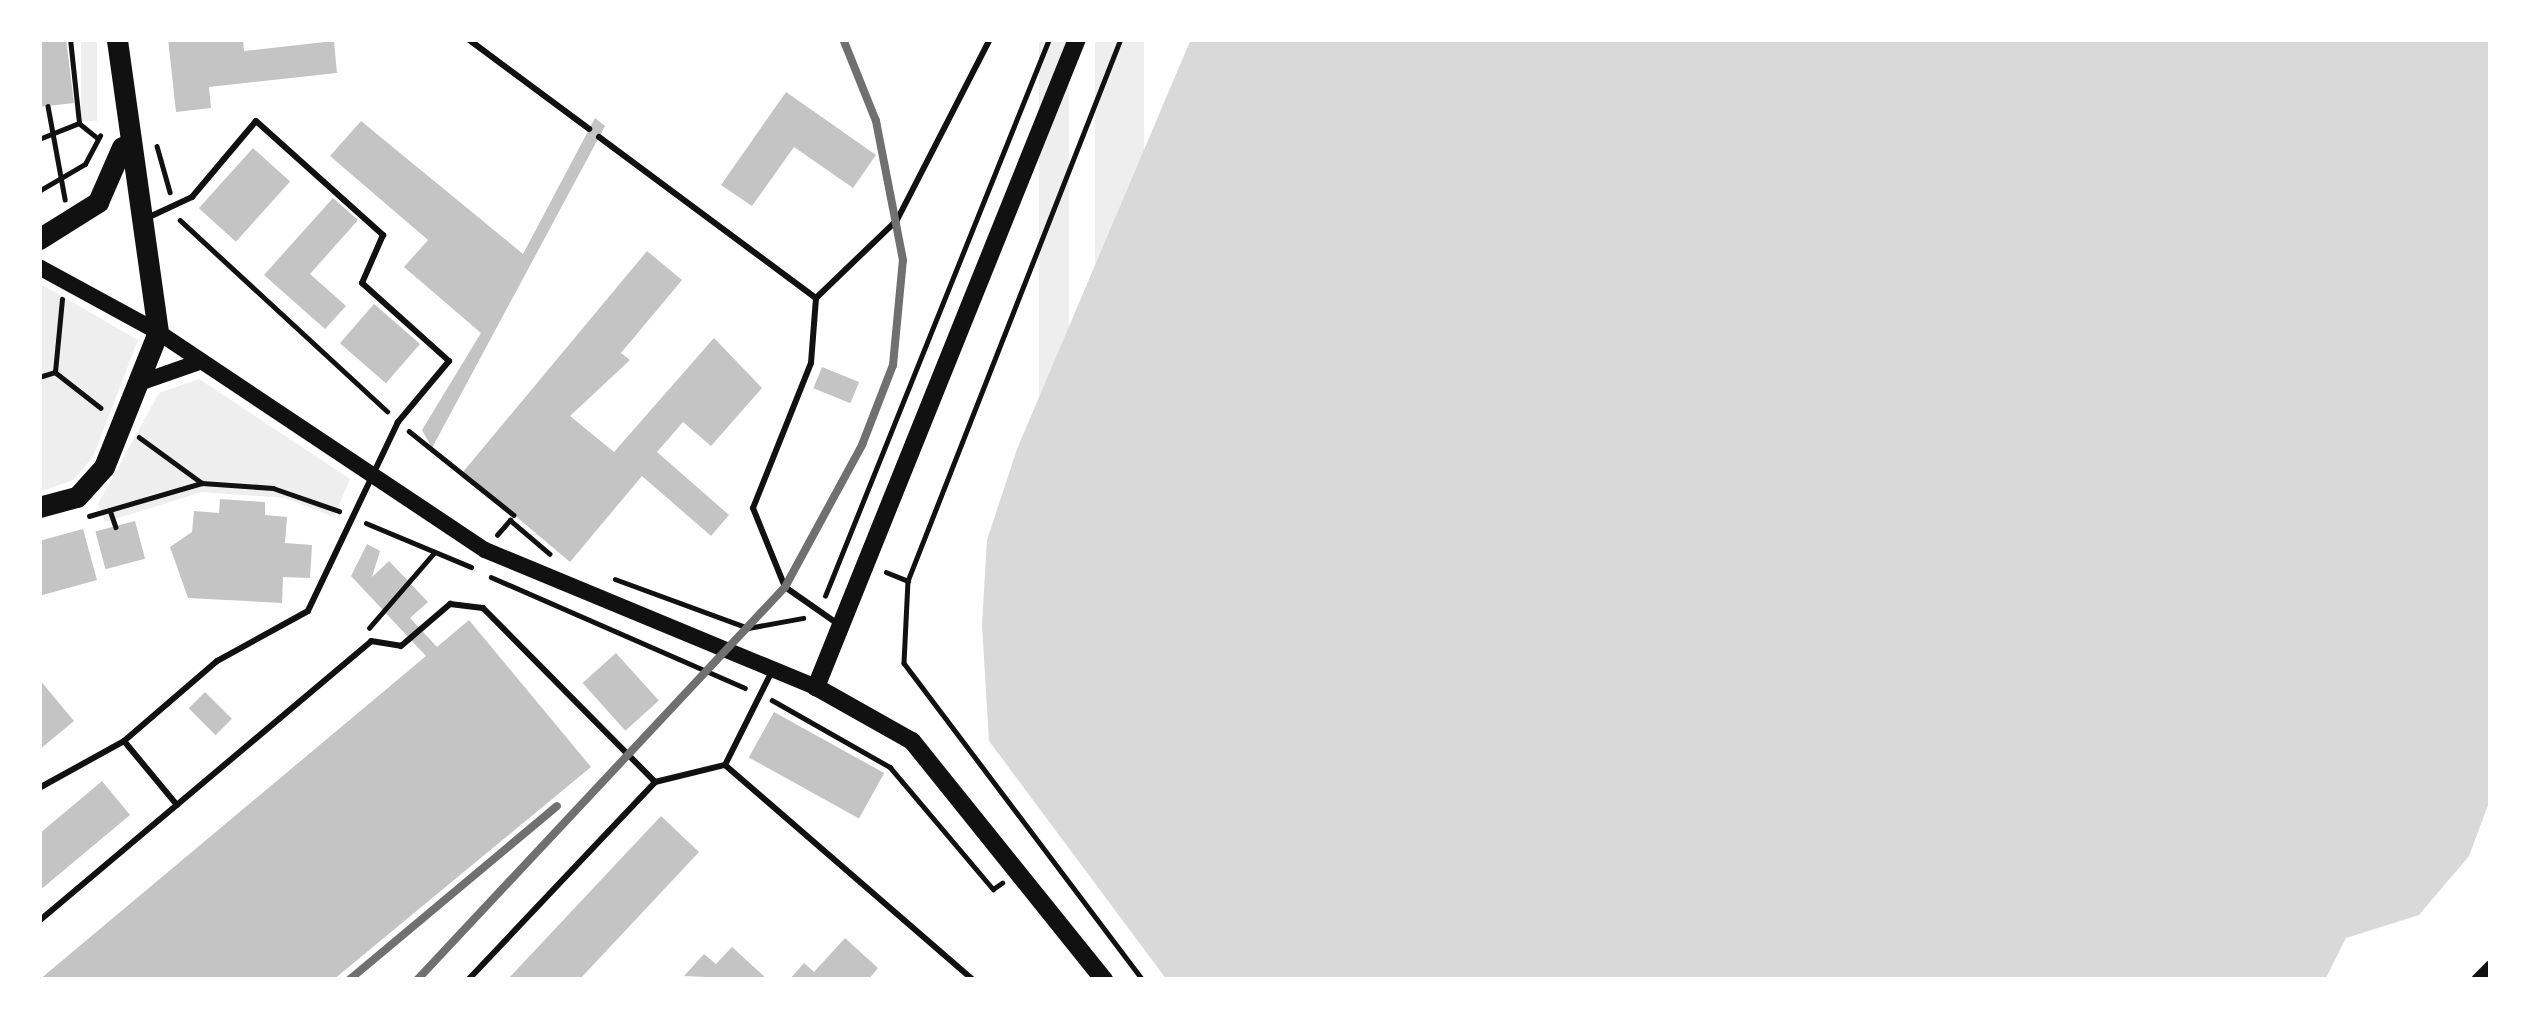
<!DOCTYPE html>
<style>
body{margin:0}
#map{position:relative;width:2530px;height:1019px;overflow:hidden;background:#fff;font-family:"Fira Sans",sans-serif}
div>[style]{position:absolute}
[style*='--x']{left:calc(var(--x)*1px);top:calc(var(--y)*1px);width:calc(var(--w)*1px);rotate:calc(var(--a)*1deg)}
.green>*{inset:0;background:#eee;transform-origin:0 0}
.water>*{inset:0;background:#d9d9d9}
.building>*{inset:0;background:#c4c4c4;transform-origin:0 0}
.path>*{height:4.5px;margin:-2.25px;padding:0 2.25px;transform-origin:2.25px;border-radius:2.25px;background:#111}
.service>*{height:6px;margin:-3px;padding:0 3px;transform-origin:3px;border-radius:3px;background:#111}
.minor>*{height:12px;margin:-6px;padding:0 6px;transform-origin:6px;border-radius:6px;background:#111}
.tertiary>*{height:16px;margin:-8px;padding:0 8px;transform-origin:8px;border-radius:8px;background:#111}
.secondary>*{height:18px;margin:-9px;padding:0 9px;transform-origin:9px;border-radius:9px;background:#111}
.primary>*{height:21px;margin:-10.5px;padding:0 10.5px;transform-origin:10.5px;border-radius:10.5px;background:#111}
.rail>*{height:8px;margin:-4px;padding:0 4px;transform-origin:4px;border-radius:4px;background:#707070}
span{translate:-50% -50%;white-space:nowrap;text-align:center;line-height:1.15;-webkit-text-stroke:12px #fff;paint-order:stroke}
.frame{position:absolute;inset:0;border:42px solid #fff;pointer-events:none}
</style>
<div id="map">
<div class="green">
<i style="left:81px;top:39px;width:16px;height:82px"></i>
<i style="left:1039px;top:39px;width:30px;height:599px"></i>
<i style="left:1095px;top:39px;width:49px;height:619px"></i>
<i style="clip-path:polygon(39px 283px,138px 340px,93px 457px,73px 480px,39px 492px)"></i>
<i style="clip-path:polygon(199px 379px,350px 479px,334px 517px,285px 498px,202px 492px,105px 522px,98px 504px,159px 393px)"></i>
</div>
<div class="water">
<i style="clip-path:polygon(1191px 39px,2491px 39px,2491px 797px,2469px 856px,2419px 915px,2346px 938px,2325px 980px,1167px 980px,989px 741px,982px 625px,987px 540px,1017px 449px)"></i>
</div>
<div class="building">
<i style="clip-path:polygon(39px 39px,66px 39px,74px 103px,39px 107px)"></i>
<i style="clip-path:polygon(168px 39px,243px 39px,244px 51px,334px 41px,337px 73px,209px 87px,211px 108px,176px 112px)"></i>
<i style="clip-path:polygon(786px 92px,876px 155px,853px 188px,794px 147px,752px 206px,721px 185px)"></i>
<i style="clip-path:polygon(595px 118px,605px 126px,432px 448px,422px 430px,481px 333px,404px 267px,428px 240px,330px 156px,361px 121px,523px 254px)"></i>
<i style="left:253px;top:148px;width:50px;height:81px;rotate:42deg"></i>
<i style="clip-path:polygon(333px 198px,358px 220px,310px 274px,346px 306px,325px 329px,264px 275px)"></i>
<i style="clip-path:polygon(647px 251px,682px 280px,621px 353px,630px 360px,570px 416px,614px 452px,714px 338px,762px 388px,711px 446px,683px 422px,657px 452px,729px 515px,711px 536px,642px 476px,570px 562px,463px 472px)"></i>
<i style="left:374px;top:304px;width:61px;height:52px;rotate:41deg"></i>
<i style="left:822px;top:367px;width:40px;height:23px;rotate:22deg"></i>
<i style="clip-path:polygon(220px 499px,265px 502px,265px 515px,287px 517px,285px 543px,312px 545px,310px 578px,283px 577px,282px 603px,188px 598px,170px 547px,192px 532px,194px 511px,219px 513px)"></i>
<i style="left:135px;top:521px;width:39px;height:41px;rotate:75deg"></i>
<i style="clip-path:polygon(83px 529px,97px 580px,39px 596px,39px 541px)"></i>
<i style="clip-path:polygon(367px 544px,380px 551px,372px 577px,389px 561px,428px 602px,410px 618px,437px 647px,469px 620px,591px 767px,333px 980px,39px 980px,426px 656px,351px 576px)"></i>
<i style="left:616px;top:653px;width:64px;height:45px;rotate:48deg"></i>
<i style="clip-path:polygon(39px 679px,74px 721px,39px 750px)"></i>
<i style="left:205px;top:692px;width:38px;height:23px;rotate:45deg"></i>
<i style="left:774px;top:712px;width:126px;height:52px;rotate:29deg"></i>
<i style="clip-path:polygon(102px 781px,130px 815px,39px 891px,39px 834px)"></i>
<i style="clip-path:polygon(661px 816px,699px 852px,579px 980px,507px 980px)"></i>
<i style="clip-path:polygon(845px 938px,878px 968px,868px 980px,789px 980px,804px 963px,814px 972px)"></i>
<i style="clip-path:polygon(732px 947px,768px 980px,684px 976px,704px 954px,716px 964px)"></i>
</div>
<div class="path">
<i style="--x:1121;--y:39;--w:582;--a:111.45"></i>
<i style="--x:908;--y:581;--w:82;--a:92.8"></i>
<i style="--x:904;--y:663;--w:397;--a:53"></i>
<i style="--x:48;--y:106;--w:95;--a:79.6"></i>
<i style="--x:79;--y:123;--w:22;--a:39"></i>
<i style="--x:39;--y:139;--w:43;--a:-21.8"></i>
<i style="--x:79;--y:123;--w:84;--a:-96.1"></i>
<i style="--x:157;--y:146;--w:48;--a:74.2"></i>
<i style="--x:39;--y:191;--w:53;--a:-30.4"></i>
<i style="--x:85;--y:164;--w:32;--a:-62"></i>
<i style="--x:180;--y:220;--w:282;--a:42.7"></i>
<i style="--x:55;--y:372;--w:73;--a:-84.5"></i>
<i style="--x:39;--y:377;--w:17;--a:-17"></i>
<i style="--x:55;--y:372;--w:58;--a:38"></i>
<i style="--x:409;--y:431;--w:134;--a:38.7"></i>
<i style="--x:139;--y:437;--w:78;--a:36.1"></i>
<i style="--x:110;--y:510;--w:18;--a:71"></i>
<i style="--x:89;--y:516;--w:118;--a:-16.3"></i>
<i style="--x:202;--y:483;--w:71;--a:4"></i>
<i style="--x:273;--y:488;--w:70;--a:19.2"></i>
<i style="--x:366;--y:523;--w:114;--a:22.7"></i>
<i style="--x:497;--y:535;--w:20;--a:-49"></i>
<i style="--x:510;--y:520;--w:52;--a:40.4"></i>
<i style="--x:886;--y:572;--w:24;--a:22"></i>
<i style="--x:491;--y:577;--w:277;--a:23.6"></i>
<i style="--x:615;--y:579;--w:142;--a:20.2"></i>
<i style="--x:748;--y:628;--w:56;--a:-10.3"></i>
<i style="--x:825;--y:596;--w:600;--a:-68.09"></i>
<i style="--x:369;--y:628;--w:99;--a:-49.1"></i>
<i style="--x:772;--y:700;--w:136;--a:29.6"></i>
<i style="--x:890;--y:767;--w:160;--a:49.8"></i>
<i style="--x:993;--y:889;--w:11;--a:-34"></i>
</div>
<div class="service">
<i style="--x:468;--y:39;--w:151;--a:36.6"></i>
<i style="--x:599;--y:137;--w:270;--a:36.6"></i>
<i style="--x:147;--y:218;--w:50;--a:-25"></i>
<i style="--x:192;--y:197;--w:99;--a:-49.9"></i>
<i style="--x:256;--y:121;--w:171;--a:41.9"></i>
<i style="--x:383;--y:235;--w:52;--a:113.6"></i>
<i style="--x:362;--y:283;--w:117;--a:41.9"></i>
<i style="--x:449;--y:361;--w:80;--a:129.9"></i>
<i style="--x:398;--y:422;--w:209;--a:115.5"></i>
<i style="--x:308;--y:611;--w:104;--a:151.2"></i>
<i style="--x:217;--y:661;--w:123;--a:139.3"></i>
<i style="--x:124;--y:741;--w:83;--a:50.4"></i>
<i style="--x:838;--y:624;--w:65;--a:-145.1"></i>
<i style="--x:785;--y:587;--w:85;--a:-112.1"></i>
<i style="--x:753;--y:508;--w:156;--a:-68.2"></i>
<i style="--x:811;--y:363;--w:65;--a:-85.6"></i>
<i style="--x:816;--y:298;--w:112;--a:-43.9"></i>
<i style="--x:897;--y:220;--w:203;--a:-62.8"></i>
<i style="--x:725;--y:765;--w:328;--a:40.9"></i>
<i style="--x:39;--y:788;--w:97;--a:-28.9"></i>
<i style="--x:39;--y:921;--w:434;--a:-40.1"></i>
<i style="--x:371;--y:641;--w:30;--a:9"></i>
<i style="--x:401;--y:646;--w:65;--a:-40.6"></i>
<i style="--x:450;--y:604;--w:33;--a:7"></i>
<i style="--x:483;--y:608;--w:245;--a:45.3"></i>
<i style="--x:655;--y:782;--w:72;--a:-13.7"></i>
<i style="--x:725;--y:765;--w:105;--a:-63.4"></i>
<i style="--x:468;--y:980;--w:272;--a:-46.6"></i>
</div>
<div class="minor">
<i style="--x:2477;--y:980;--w:20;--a:-45"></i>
</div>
<div class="tertiary">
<i style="--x:39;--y:267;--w:136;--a:28.6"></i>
<i style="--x:158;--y:332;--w:393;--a:33.7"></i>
<i style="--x:485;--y:550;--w:358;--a:22.5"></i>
<i style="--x:145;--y:381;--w:60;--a:-19.3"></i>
</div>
<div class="secondary">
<i style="--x:1077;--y:39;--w:699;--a:111.94"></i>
<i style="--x:816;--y:687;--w:110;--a:29.4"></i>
<i style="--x:912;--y:741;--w:307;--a:51.2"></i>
</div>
<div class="primary">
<i style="--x:39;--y:239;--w:70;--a:-32.1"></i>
<i style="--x:98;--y:202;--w:60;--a:-66.4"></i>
<i style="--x:39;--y:507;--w:39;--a:-15"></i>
<i style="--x:77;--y:497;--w:40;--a:-48"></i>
<i style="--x:104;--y:467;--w:145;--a:-68.2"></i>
<i style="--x:158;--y:332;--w:296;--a:-98"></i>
</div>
<div class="rail">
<i style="--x:349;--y:980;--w:271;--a:-39.9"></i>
<i style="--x:417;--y:980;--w:538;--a:-46.88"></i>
<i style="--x:785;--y:587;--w:162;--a:-61.5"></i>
<i style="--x:862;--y:445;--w:86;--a:-68.8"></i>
<i style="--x:893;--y:365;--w:105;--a:-84.6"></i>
<i style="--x:903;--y:260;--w:142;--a:-101"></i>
<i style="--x:876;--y:121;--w:88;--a:-111.9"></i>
</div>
<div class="frame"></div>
</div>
